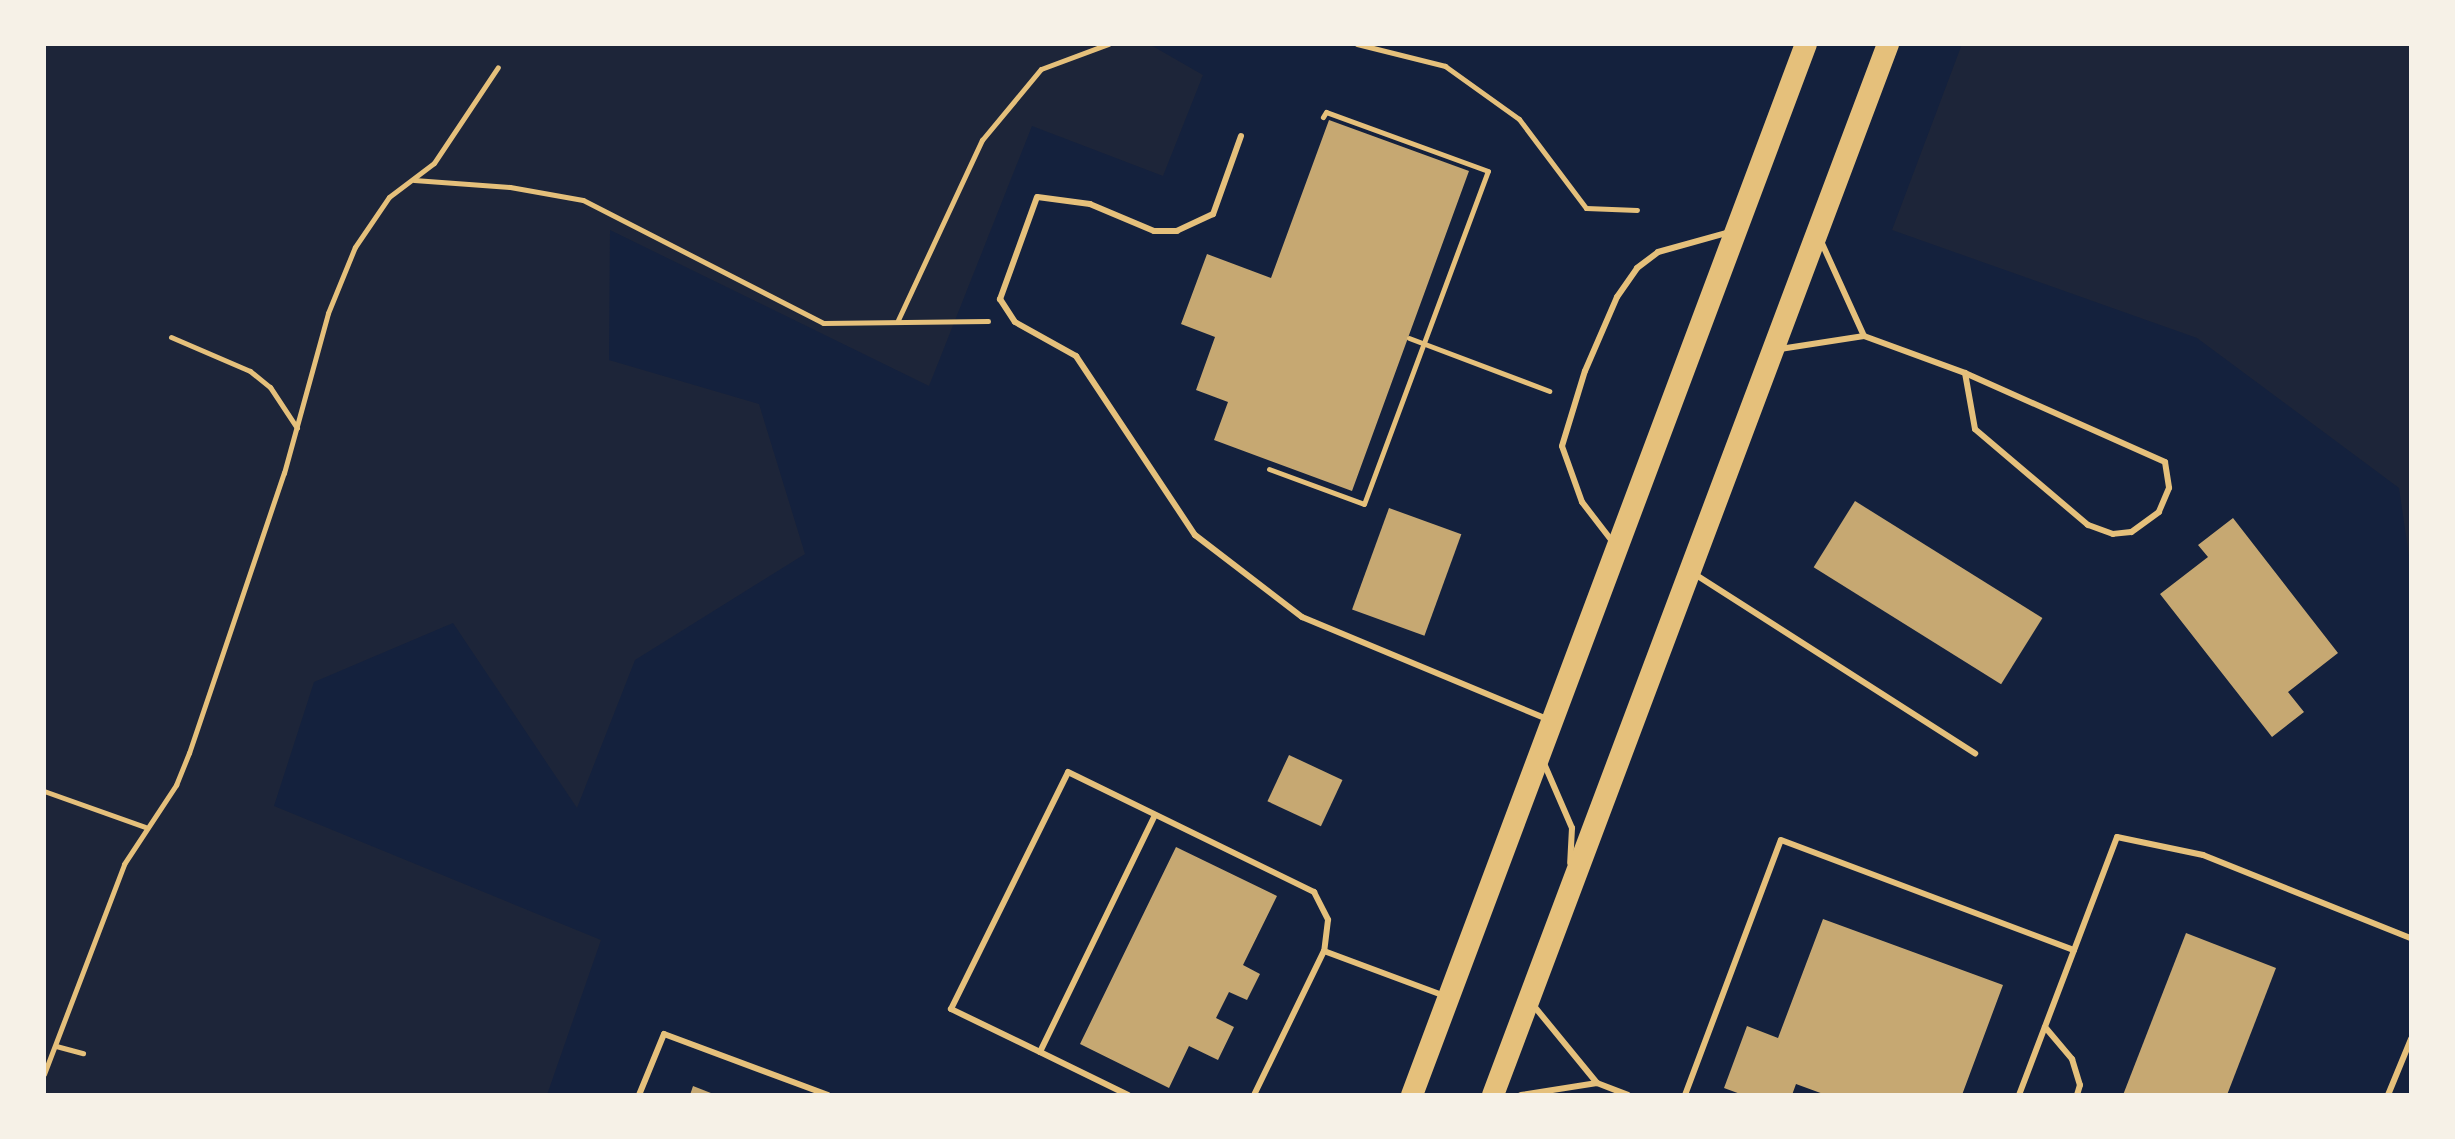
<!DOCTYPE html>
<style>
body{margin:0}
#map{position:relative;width:2455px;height:1139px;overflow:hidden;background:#14213d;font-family:"DejaVu Sans",sans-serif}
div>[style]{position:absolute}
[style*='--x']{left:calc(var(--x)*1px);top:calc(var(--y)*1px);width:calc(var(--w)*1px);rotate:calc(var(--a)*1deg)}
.green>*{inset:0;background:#1d2539}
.building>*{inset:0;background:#c6a872;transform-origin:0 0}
.path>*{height:5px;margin:-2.5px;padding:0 2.5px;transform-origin:2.5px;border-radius:2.5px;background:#e5c07b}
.service>*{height:6px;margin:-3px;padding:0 3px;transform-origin:3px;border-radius:3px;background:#e5c07b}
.trunk>*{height:22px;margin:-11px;padding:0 11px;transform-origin:11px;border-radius:11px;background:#e5c07b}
span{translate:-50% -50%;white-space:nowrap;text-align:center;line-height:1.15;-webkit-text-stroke:6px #f6f1e7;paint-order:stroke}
.frame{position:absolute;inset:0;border:46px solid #f6f1e7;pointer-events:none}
</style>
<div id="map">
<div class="green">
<i style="clip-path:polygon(44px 44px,1149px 44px,1203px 75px,1163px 176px,1032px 126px,929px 386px,610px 230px,609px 360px,759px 404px,805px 554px,635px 660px,577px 808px,453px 623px,314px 682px,274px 806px,601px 940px,547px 1095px,44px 1095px)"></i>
<i style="clip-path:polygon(1962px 44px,2411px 44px,2411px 570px,2399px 488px,2197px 338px,1892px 230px)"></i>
</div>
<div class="building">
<i style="clip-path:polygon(1329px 120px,1469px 171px,1352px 491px,1214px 440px,1228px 402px,1196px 390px,1215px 337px,1181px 324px,1207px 254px,1271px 278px)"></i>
<i style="left:1855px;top:501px;width:221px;height:78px;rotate:32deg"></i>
<i style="left:1389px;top:508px;width:77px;height:108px;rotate:20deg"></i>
<i style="clip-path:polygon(2233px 518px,2338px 653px,2288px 692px,2304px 712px,2272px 737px,2160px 594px,2208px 557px,2198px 545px)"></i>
<i style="left:1289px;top:755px;width:59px;height:51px;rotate:25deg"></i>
<i style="clip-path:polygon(1176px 847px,1277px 896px,1243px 965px,1260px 974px,1247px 1000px,1229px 992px,1216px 1018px,1234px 1027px,1218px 1060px,1189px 1046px,1169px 1088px,1080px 1044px)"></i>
<i style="clip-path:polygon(1823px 919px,2003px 985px,1962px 1095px,1826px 1095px,1796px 1084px,1792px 1095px,1743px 1095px,1724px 1088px,1747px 1026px,1778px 1038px)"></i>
<i style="clip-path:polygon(2186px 933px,2276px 968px,2227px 1095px,2123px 1095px)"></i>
<i style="clip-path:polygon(693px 1086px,716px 1095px,690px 1095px)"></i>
</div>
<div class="path">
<i style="--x:1357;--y:44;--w:91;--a:14"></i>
<i style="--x:1445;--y:66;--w:91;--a:35.6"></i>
<i style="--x:1519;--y:119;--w:111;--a:53"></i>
<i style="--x:1586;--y:208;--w:51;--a:2.2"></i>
<i style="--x:414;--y:180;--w:96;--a:4.2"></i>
<i style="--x:510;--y:187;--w:74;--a:10.1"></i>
<i style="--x:583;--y:200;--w:270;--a:27.1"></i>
<i style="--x:823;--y:323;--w:165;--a:-0.7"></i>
<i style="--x:898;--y:320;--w:199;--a:-65"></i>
<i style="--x:982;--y:140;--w:92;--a:-50.3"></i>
<i style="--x:1041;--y:69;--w:72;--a:-20.5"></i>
<i style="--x:171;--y:337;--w:86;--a:23.3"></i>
<i style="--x:250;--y:371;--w:26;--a:39"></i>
<i style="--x:270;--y:387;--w:49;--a:56.6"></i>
<i style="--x:1409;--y:338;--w:150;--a:20.7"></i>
<i style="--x:1269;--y:469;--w:101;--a:20.2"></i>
<i style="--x:1364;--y:504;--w:355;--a:-69.6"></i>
<i style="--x:1488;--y:171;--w:172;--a:-160"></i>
<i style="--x:1326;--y:112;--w:6;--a:121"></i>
<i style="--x:44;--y:791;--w:107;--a:19.6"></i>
<i style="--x:56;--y:1046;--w:28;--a:15"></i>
<i style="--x:44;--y:1074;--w:225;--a:-69.1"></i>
<i style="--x:124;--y:864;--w:95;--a:-56.6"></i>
<i style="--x:176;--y:785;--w:35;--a:-68"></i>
<i style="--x:189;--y:753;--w:296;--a:-71.3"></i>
<i style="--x:284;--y:473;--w:166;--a:-74.6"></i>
<i style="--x:328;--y:313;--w:71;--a:-67.8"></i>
<i style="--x:355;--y:247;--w:60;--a:-55.8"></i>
<i style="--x:389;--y:197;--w:56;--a:-37.1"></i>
<i style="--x:434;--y:163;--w:115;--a:-56.3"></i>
</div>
<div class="service">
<i style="--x:1241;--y:136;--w:83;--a:109.7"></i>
<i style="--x:1213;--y:214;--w:40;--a:155"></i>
<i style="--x:1177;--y:231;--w:23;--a:180"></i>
<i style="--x:1154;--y:231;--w:69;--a:-157.1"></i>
<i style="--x:1090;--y:204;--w:53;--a:-172.5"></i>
<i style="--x:1037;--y:197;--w:109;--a:109.9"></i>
<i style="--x:1000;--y:299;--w:27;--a:57"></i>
<i style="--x:1015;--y:322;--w:70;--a:29.1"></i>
<i style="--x:1076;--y:356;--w:215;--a:56.4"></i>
<i style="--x:1195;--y:535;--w:135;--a:37.5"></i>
<i style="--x:1302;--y:617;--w:268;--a:22.6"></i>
<i style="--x:1864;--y:336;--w:108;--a:20.1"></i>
<i style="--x:1965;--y:373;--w:219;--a:24"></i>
<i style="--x:2165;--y:462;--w:26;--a:81"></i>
<i style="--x:2169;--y:488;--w:26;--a:113"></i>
<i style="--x:2159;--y:512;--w:34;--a:144"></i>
<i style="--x:2131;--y:532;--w:18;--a:174"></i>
<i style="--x:2113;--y:534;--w:27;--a:-160"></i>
<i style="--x:2088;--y:525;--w:148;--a:-139.7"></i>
<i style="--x:1975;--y:429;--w:57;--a:-100.1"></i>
<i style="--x:1780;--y:349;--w:85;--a:-8.8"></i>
<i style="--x:1864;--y:336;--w:104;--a:-114.4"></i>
<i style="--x:1612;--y:541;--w:49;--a:-127.6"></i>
<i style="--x:1582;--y:502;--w:59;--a:-109.7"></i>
<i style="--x:1562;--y:446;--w:78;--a:-73"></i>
<i style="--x:1585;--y:371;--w:81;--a:-66.6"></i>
<i style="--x:1617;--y:297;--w:35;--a:-55"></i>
<i style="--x:1637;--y:268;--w:26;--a:-37"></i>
<i style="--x:1658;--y:252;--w:75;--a:-15.5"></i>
<i style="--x:1693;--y:573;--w:335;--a:32.6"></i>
<i style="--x:1543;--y:761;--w:73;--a:66.6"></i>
<i style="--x:1572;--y:828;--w:35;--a:93"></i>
<i style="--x:1155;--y:815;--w:263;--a:115.9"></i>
<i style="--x:1040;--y:1052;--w:99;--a:-154.2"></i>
<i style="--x:951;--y:1009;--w:264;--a:-63.7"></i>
<i style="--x:1068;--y:772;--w:274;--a:26"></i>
<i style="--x:1314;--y:892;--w:31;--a:63"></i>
<i style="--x:1328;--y:920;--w:31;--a:97"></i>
<i style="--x:1324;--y:951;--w:129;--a:20.4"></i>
<i style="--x:2045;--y:1027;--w:42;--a:49.8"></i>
<i style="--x:2072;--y:1059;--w:27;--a:73"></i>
<i style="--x:2080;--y:1085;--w:10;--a:107"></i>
<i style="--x:1040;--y:1052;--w:98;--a:26"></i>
<i style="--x:1597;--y:1083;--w:33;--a:21"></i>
<i style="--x:639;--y:1095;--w:66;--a:-67.7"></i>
<i style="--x:664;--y:1034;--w:175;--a:20.4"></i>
<i style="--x:1254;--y:1095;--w:160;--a:-64.1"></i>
<i style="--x:1521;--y:1095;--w:77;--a:-9"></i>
<i style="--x:1597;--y:1083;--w:99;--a:-129.3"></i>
<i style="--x:1685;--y:1095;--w:272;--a:-69.4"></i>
<i style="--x:1781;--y:840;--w:313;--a:20.6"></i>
<i style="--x:2019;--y:1095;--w:276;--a:-69.2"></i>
<i style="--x:2117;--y:837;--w:88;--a:11.8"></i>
<i style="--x:2203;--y:855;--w:224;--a:21.8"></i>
<i style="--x:2388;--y:1095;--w:61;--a:-67.7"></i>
</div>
<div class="trunk">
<i style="--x:1412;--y:1095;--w:1122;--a:-69.45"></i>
<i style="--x:1493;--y:1095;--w:1123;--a:-69.4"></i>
</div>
<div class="frame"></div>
</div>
